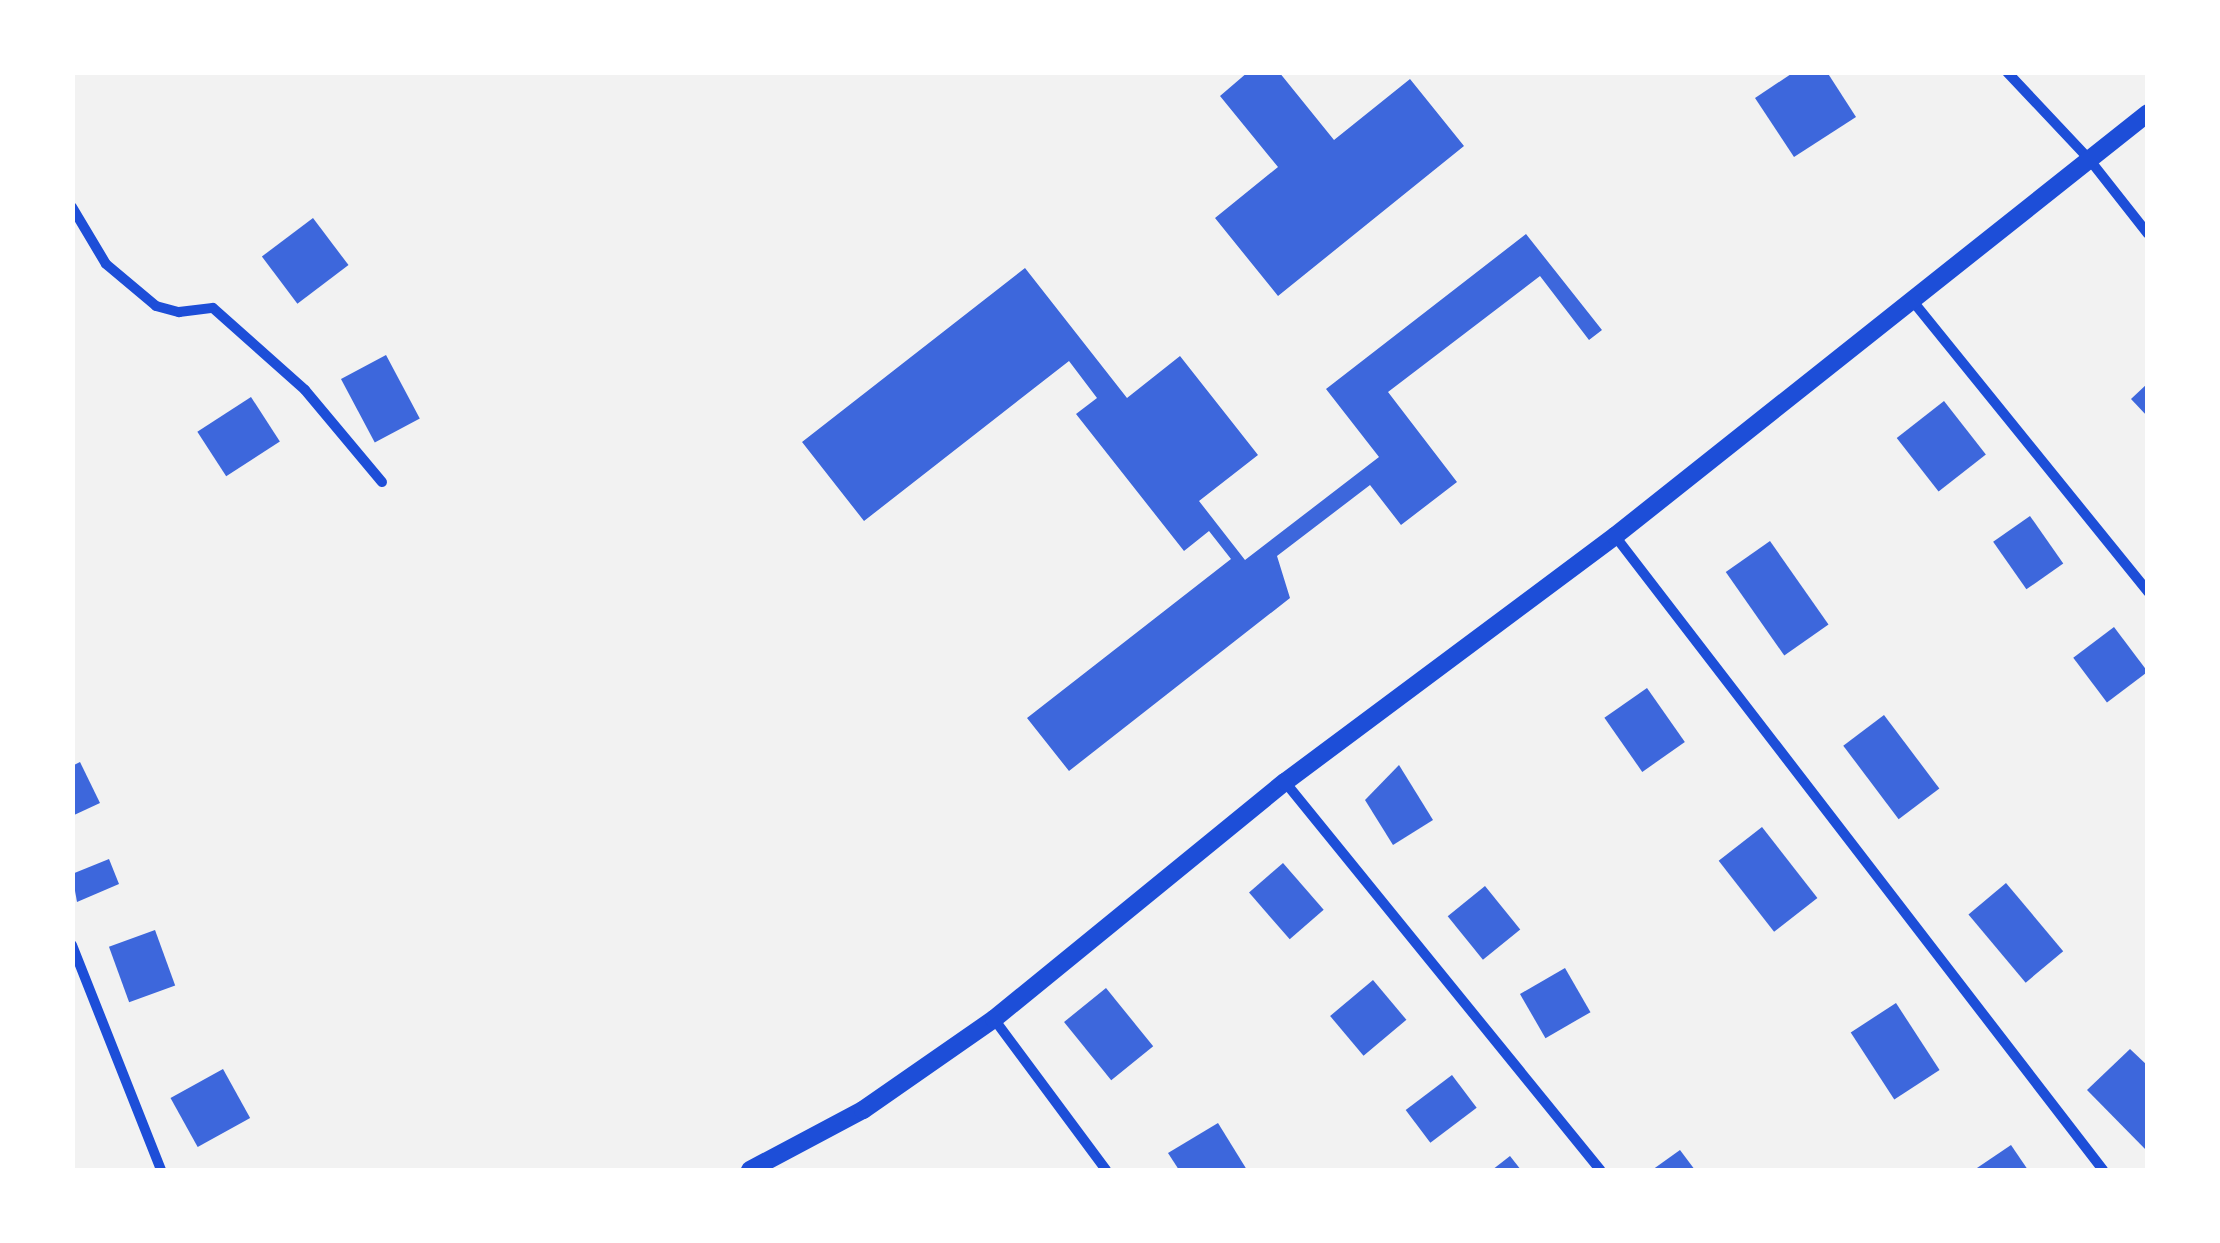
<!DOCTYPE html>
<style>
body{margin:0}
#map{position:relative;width:2220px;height:1243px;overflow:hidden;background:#f2f2f2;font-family:Roboto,sans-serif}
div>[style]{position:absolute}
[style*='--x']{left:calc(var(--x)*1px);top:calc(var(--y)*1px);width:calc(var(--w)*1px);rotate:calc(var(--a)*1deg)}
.building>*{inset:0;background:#3d67dc;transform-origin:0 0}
.minor>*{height:10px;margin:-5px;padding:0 5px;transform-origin:5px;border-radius:5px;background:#1d4ed8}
.tertiary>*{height:18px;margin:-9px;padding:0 9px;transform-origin:9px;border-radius:9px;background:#1d4ed8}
span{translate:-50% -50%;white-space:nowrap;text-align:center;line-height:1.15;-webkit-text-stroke:8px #fff;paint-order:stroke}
.frame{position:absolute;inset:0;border:75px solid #fff;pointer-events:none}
</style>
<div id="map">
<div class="building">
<i style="clip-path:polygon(1248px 72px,1279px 72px,1334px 140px,1410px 79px,1464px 146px,1278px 296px,1215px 218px,1278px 167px,1220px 96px)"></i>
<i style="clip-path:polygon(1794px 72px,1827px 72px,1856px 117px,1794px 157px,1755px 98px)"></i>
<i style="left:313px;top:218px;width:59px;height:64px;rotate:53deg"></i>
<i style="clip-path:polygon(1526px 234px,1602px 330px,1589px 340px,1540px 276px,1388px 392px,1457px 482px,1401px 525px,1370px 485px,1277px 556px,1290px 598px,1069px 771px,1027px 718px,1231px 559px,1209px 531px,1184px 551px,1076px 414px,1097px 398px,1069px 361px,864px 521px,802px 442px,1025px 268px,1127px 398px,1180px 356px,1258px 455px,1199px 501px,1245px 560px,1379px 457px,1326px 389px)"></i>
<i style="left:386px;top:355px;width:72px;height:51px;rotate:62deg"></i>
<i style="clip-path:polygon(2148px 383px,2148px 417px,2131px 399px)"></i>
<i style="left:251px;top:397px;width:53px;height:64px;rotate:57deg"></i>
<i style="left:1944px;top:401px;width:68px;height:60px;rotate:52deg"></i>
<i style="left:2030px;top:516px;width:58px;height:45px;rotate:55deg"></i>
<i style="left:1770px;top:541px;width:102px;height:54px;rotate:55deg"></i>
<i style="left:2114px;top:627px;width:56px;height:51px;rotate:53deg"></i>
<i style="left:1647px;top:688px;width:66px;height:52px;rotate:55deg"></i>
<i style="left:1884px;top:715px;width:92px;height:51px;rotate:53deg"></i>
<i style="clip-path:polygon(80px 762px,100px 803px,72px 816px,72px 766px)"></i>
<i style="clip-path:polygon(1399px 765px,1433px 820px,1393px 845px,1365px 800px)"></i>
<i style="left:1762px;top:827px;width:90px;height:55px;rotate:52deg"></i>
<i style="clip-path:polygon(109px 859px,119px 884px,77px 902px,72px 874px)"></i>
<i style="left:1283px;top:863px;width:62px;height:45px;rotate:49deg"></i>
<i style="left:2006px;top:883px;width:89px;height:49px;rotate:50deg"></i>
<i style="left:1485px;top:886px;width:56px;height:48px;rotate:51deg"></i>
<i style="left:155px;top:930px;width:59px;height:49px;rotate:70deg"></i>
<i style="left:1565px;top:968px;width:51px;height:52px;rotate:60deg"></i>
<i style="left:1373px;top:980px;width:52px;height:56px;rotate:50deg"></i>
<i style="left:1106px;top:988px;width:75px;height:54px;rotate:51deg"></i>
<i style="left:1896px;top:1003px;width:80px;height:54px;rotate:57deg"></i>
<i style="clip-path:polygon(2130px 1049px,2148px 1066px,2148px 1152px,2087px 1090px)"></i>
<i style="left:223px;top:1069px;width:56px;height:60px;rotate:61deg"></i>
<i style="left:1452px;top:1075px;width:41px;height:58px;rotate:53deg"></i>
<i style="clip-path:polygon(1218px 1123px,1247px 1170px,1179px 1170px,1168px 1153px)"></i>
<i style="clip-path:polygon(2011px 1145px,2028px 1170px,1974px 1170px)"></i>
<i style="clip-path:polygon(1680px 1150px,1695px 1170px,1652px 1170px)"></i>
<i style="clip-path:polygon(1510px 1156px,1521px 1170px,1492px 1170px)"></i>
</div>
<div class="minor">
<i style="--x:2007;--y:72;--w:120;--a:46.7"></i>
<i style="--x:2089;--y:159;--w:95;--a:51.8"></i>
<i style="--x:72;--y:207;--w:66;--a:59.2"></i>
<i style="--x:106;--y:264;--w:65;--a:40"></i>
<i style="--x:156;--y:306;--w:24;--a:15"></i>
<i style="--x:179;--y:312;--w:34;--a:-7"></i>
<i style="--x:213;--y:308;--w:123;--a:41.7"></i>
<i style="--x:305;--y:390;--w:120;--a:50.1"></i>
<i style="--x:1911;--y:299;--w:377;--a:51"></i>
<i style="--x:1615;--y:536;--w:800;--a:52.41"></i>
<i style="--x:1285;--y:782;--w:500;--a:50.9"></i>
<i style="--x:72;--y:945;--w:242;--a:68.4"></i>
<i style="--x:994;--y:1019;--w:188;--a:53.4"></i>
</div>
<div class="tertiary">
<i style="--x:750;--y:1170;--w:128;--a:-28"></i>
<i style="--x:863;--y:1110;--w:160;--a:-34.8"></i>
<i style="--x:994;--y:1019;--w:375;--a:-39.2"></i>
<i style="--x:1285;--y:782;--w:412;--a:-36.7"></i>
<i style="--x:1615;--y:536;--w:680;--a:-38.44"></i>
</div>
<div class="frame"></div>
</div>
